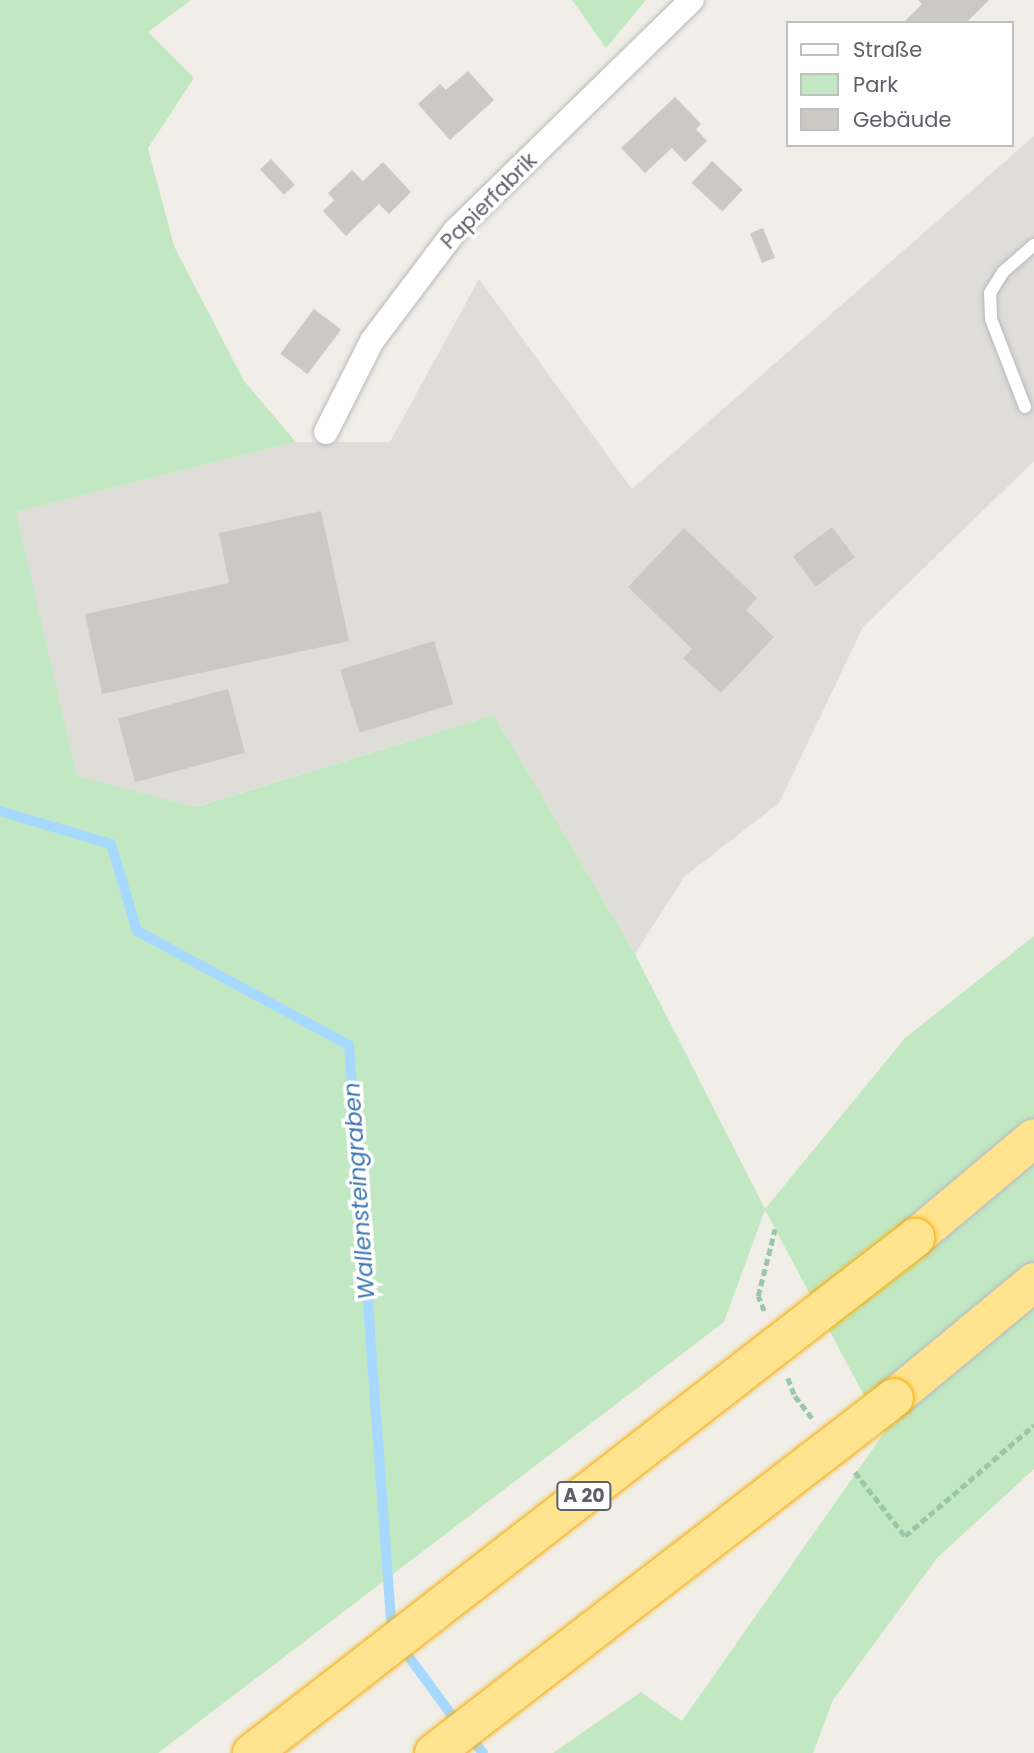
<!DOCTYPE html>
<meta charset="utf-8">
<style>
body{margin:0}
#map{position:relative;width:1034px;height:1753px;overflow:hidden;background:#f0eee6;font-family:Poppins,sans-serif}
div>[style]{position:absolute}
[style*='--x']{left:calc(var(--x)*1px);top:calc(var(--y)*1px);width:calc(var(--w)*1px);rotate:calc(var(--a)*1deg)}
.industrial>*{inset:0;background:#dfddd8}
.green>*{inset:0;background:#c2e8c3}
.stream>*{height:10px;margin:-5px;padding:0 5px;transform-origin:5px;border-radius:5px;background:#a7d8ff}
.building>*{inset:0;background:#ccc9c3;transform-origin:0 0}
.path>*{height:4.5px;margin-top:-2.25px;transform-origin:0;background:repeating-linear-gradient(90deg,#9ac7a7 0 7px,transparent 0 10.5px)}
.roads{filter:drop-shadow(0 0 2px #b6b8bd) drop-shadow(0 0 2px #b6b8bd)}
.service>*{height:12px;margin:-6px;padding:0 6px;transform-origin:6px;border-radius:6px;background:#fff}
.minor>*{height:24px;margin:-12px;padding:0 12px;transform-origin:12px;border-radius:12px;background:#fff}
.motorway>*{height:38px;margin:-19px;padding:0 19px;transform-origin:19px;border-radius:19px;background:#ffe38e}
.bridges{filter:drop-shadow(0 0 2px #f6ab00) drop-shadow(0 0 2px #f6ab00)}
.motorway-bridge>*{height:38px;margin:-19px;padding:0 19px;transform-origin:19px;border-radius:19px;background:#ffe38e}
span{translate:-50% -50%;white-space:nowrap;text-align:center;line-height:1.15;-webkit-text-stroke:7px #fff;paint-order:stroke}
.shield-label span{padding:2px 5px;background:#fff;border:2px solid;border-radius:5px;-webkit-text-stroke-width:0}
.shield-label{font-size:19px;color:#5e6267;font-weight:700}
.street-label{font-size:21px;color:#5e6267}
.water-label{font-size:23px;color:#4178b5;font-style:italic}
.legend{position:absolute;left:786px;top:21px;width:228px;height:126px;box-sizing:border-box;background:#fff;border:2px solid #bfc0c2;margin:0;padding:9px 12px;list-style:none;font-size:21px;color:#5e6267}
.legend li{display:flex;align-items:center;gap:14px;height:35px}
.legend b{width:35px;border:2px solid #bfc0c2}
</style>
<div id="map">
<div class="industrial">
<i style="clip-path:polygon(1034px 136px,1034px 461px,863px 627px,779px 803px,685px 876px,635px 954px,494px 715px,195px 807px,77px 776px,15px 512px,296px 442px,390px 442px,479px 279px,632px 489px)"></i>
</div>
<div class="green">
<i style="clip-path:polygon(0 0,191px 0,148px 32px,194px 78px,148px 148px,174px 246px,244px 381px,296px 442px,16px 512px,77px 776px,196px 807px,494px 715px,635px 954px,765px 1209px,905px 1038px,1034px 936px,1034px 1469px,937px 1558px,833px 1700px,813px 1753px,553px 1753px,641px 1692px,682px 1721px,884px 1433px,765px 1210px,724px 1322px,158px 1753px,0 1753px)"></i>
<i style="clip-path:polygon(572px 0,646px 0,606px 48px)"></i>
</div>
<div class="stream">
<i style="--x:0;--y:811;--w:116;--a:16.6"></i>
<i style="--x:111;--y:844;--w:91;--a:73.4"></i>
<i style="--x:137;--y:931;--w:241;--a:28.3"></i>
<i style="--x:349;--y:1045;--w:590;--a:85.82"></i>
<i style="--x:401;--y:1646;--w:97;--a:53.8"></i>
<i style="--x:468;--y:1735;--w:23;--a:50"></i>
</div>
<div class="building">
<i style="clip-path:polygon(918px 0,989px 0,966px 23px,903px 23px,922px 4px)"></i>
<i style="clip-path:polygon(468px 71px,494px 100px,450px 140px,418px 104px,440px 84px,446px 90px)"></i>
<i style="clip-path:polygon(675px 97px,701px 124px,696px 129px,707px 141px,685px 162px,672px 148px,645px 173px,621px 148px)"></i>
<i style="left:271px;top:159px;width:35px;height:15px;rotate:47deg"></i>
<i style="left:712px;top:161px;width:42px;height:30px;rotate:43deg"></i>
<i style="clip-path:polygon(383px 162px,411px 192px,389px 214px,379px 204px,346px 236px,323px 211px,334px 200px,328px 193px,352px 170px,363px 181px)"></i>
<i style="left:763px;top:228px;width:32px;height:14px;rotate:68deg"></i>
<i style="left:314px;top:309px;width:34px;height:56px;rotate:37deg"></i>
<i style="clip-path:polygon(321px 511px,349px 641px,102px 694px,85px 614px,229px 583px,219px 533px)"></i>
<i style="left:832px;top:527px;width:38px;height:49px;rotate:53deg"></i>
<i style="clip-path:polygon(684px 528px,757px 598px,746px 610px,774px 637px,721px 693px,683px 658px,692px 649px,628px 587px)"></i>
<i style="left:434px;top:641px;width:66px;height:98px;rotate:73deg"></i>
<i style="left:228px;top:689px;width:66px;height:114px;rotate:75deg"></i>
</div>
<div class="path">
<i style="--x:764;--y:1311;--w:16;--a:-112"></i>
<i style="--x:758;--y:1296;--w:69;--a:-75.8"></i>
<i style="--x:788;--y:1378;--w:19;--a:69"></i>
<i style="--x:795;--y:1396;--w:28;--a:52"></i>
<i style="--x:855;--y:1472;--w:81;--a:52"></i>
<i style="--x:905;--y:1536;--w:170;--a:-40.7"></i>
</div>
<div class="roads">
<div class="service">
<i style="--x:1025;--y:407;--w:94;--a:-111.1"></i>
<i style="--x:991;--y:319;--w:26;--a:-92"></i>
<i style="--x:990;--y:293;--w:25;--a:-58"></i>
<i style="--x:1003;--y:272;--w:41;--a:-41.1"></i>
</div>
<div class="minor">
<i style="--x:326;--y:432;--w:102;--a:-63.2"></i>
<i style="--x:372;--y:341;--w:138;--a:-53"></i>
<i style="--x:455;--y:231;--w:331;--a:-44.3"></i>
</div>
<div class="motorway">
<i style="--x:915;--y:1238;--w:155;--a:-40"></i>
<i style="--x:894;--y:1398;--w:182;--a:-39.6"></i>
</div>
</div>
<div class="bridges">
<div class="motorway-bridge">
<i style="--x:252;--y:1753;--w:840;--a:-37.84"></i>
<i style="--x:434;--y:1753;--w:581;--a:-37.66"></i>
</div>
</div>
<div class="shield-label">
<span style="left:584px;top:1496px">A 20</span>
</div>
<div class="street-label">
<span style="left:489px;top:201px;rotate:-45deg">Papierfabrik</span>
</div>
<div class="water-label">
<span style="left:359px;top:1191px;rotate:-94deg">Wallensteingraben</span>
</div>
<ul class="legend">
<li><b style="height:9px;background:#fff"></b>Straße</li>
<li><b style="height:19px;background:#c2e8c3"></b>Park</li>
<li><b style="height:19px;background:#ccc9c3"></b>Gebäude</li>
</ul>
</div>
